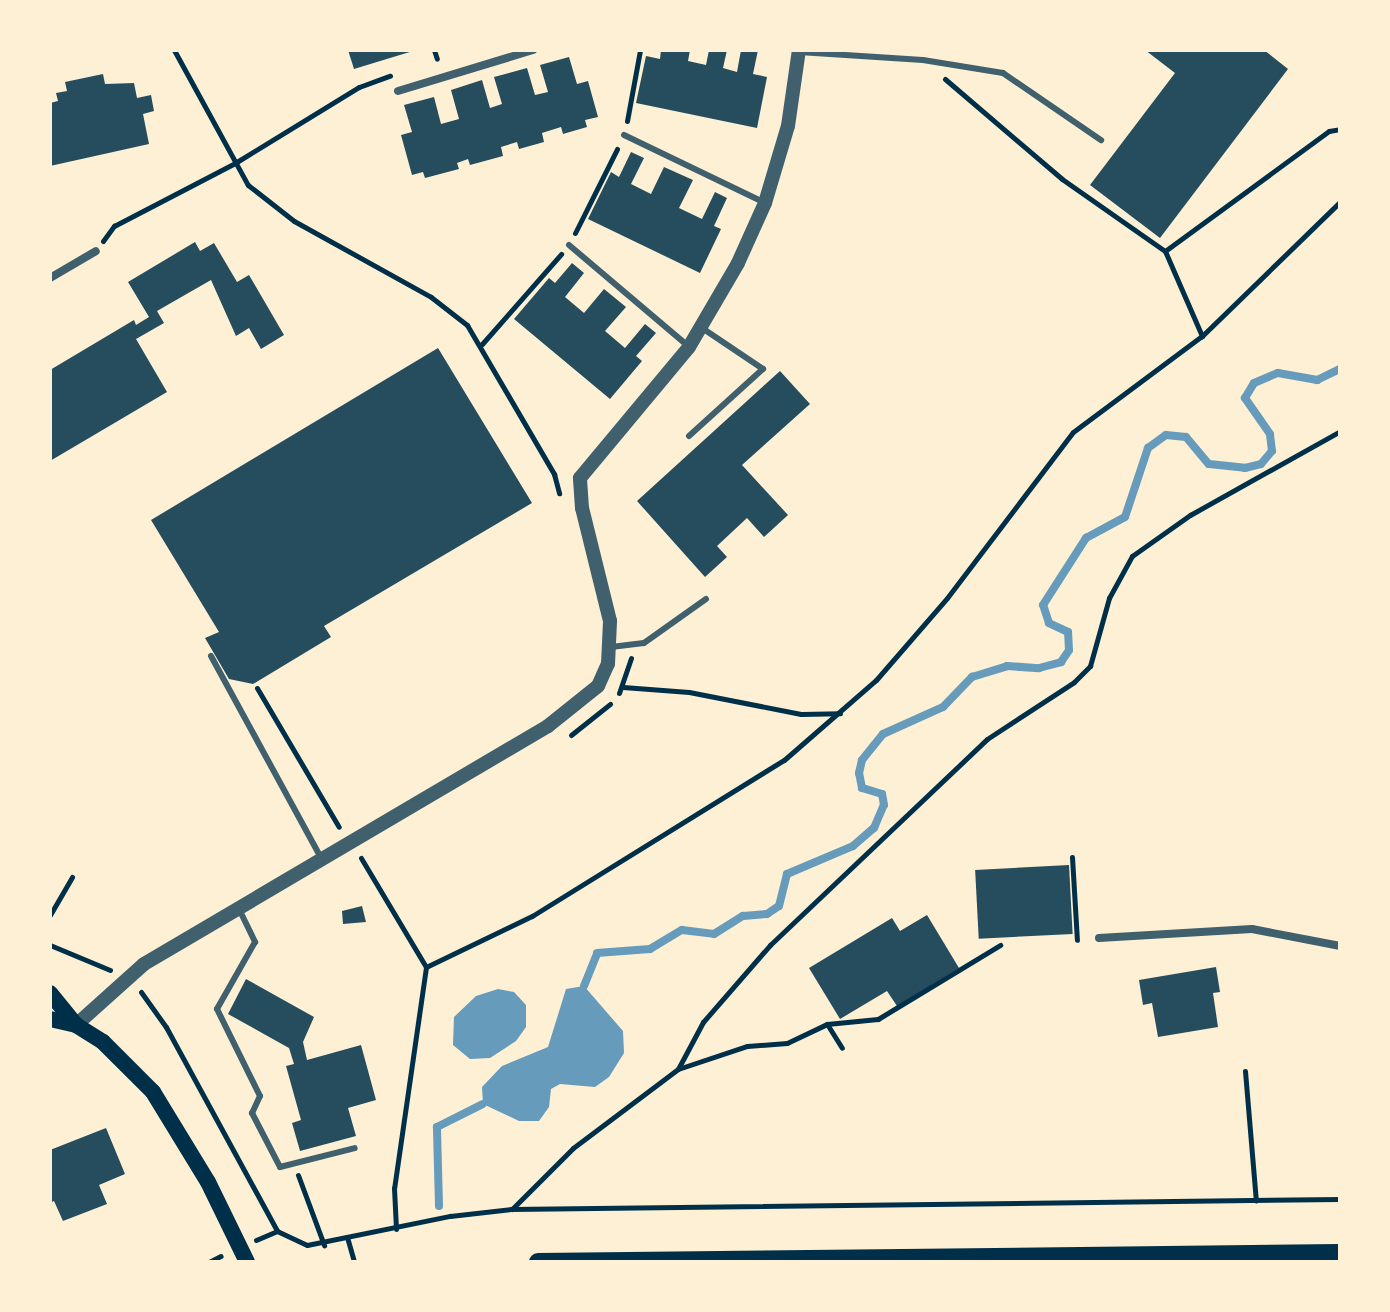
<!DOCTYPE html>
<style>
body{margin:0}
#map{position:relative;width:1390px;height:1312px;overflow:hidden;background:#fdf0d5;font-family:"IBM Plex Sans",sans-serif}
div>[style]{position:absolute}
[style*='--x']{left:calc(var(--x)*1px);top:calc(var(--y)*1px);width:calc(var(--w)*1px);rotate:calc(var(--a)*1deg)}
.water>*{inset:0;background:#669bbc}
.stream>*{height:8px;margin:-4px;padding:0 4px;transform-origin:4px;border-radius:4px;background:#669bbc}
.building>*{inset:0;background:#264d5e;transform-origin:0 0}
.path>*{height:5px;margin:-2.5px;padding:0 2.5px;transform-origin:2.5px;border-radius:2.5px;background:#003049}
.service>*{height:6px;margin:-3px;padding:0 3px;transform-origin:3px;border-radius:3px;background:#3f606c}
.minor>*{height:8px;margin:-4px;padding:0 4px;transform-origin:4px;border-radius:4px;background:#3f606c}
.tertiary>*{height:14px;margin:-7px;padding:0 7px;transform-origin:7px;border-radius:7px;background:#3f606c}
.secondary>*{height:16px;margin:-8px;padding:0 8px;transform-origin:8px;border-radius:8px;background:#003049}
.primary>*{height:18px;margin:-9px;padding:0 9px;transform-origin:9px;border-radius:9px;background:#003049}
span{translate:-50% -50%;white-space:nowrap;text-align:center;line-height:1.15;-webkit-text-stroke:8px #fdf0d5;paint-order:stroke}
.frame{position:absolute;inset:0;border:52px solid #fdf0d5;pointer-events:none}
</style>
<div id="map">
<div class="water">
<i style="clip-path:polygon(584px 986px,623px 1031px,624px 1053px,609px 1077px,595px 1087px,560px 1084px,551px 1089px,549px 1107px,539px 1121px,519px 1121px,483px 1104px,482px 1087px,502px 1066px,548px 1047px,566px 989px)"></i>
<i style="clip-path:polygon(498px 989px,514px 992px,526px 1005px,526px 1027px,516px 1041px,490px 1058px,470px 1059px,453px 1045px,454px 1017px,476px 996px)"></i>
</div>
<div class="stream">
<i style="--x:584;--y:986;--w:35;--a:-68"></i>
<i style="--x:597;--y:953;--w:53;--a:-4.3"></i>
<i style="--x:650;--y:949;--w:37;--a:-31"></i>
<i style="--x:682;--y:930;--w:32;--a:7"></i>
<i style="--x:714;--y:934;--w:34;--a:-32"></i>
<i style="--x:743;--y:916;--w:24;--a:-5"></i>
<i style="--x:767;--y:914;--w:14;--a:-34"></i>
<i style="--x:779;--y:906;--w:33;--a:-76"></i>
<i style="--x:787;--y:874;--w:72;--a:-23"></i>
<i style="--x:853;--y:846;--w:28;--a:-41"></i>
<i style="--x:874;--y:828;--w:25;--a:-67"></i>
<i style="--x:884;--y:805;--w:11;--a:-100"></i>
<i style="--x:882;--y:794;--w:21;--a:-163"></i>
<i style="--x:862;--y:788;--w:15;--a:-101"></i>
<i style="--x:859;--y:773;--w:13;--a:-77"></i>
<i style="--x:862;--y:760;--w:33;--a:-51"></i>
<i style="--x:883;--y:734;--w:66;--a:-24.2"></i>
<i style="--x:943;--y:707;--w:42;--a:-46"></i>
<i style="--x:972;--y:677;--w:37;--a:-17"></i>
<i style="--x:1007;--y:666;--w:32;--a:4"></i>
<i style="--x:1039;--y:668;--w:23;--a:-15"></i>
<i style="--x:1061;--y:662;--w:14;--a:-56"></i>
<i style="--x:1069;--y:650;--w:18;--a:-93"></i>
<i style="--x:1068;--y:632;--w:21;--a:-155"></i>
<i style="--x:1049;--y:623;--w:19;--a:-108"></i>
<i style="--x:1043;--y:605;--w:80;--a:-57.3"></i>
<i style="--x:1086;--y:538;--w:44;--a:-28.3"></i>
<i style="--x:1125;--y:517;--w:73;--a:-71.6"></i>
<i style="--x:1148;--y:448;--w:22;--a:-36"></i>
<i style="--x:1166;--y:435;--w:20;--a:6"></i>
<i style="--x:1186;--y:437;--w:35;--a:50"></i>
<i style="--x:1209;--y:464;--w:36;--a:6"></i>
<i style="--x:1245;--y:468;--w:16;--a:-14"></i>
<i style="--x:1261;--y:464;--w:17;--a:-50"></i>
<i style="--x:1272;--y:451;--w:17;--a:-97"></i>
<i style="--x:1270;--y:434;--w:44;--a:-124.8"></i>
<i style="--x:1245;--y:398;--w:17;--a:-59"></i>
<i style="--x:1254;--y:383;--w:26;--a:-23"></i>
<i style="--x:1278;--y:373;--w:40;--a:10"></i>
<i style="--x:1317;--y:380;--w:25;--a:-26"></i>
<i style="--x:439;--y:1206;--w:79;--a:-91.5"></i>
<i style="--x:437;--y:1127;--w:51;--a:-26.6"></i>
</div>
<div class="building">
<i style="clip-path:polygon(348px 50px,413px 50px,413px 51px,354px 69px)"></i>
<i style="clip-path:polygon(661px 50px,690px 50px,688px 61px,706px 65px,709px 50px,727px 50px,723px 68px,737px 72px,741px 50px,758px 50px,753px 74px,767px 77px,757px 128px,636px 103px,646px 56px,660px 59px)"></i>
<i style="clip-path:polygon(1145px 50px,1264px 50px,1288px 69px,1160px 238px,1090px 185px,1175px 73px)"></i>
<i style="clip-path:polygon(569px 57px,577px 84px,588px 81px,598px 117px,585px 120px,587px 127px,563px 134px,561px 127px,542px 133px,544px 142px,519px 149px,517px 142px,501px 147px,503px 156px,470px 165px,468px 159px,457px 163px,459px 169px,425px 178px,423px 172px,412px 175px,401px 135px,412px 132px,404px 105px,434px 97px,441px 124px,459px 119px,451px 90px,482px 80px,490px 108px,502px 104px,494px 77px,527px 68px,535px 95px,548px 92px,540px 65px)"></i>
<i style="clip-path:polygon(103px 74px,105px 84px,134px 83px,137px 98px,151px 95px,154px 111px,143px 114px,149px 144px,50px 166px,50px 103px,58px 101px,56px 93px,67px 91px,65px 82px)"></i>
<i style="clip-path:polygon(631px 152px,644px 158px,631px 184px,651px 194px,664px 167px,693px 180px,679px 208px,702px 219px,715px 192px,727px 198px,714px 226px,721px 229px,700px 273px,588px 219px,611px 172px,619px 177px)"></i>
<i style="clip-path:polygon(195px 242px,200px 251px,214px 243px,237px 282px,249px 275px,284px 335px,261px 349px,249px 328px,236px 336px,211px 280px,157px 311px,164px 323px,136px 339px,167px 392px,50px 461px,50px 370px,134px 320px,136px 325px,149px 317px,128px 282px)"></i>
<i style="clip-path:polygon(572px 263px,584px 273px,565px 297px,584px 313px,604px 289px,626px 307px,605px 331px,625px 348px,645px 324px,656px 333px,636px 356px,642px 361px,610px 399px,514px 319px,549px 278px,555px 283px)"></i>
<i style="clip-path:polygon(438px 348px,532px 503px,324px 626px,331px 637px,253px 684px,229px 679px,205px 638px,219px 632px,151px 520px)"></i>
<i style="clip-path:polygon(780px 371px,810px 404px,742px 465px,788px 515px,764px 537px,747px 518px,717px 546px,727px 557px,705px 577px,637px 501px)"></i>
<i style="left:1069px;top:865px;width:69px;height:94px;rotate:87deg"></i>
<i style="clip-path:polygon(362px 906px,366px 922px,343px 924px,342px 911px)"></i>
<i style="clip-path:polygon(927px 915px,959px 968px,897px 1006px,887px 991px,840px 1019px,809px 968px,892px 918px,900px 931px)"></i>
<i style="clip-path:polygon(1216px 967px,1220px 992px,1213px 993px,1218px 1027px,1158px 1037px,1152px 1003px,1143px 1005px,1139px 980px)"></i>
<i style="clip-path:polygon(246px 979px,314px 1017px,303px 1042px,307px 1060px,361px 1045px,376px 1100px,348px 1108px,356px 1136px,300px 1151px,292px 1123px,301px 1120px,286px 1066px,294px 1064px,289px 1048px,228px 1014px)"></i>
<i style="clip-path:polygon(106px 1128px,125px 1174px,99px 1185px,107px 1204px,63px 1221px,54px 1201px,50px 1203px,50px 1150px)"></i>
</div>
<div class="path">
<i style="--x:174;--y:50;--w:154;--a:61.3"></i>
<i style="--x:248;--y:185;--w:58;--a:38"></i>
<i style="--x:294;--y:221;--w:157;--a:29"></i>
<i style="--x:431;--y:297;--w:46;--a:37.9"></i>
<i style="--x:467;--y:325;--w:173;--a:59.7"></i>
<i style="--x:554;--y:474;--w:20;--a:75"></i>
<i style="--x:434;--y:50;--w:9;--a:72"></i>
<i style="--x:945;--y:79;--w:154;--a:40.5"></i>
<i style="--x:1062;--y:179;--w:126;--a:35"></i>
<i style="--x:1165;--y:251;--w:93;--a:66.5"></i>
<i style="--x:627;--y:121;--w:72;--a:-79.6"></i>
<i style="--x:575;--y:233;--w:94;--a:-63.4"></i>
<i style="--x:103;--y:241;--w:19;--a:-54"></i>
<i style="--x:114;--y:226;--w:136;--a:-27.5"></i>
<i style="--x:235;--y:163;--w:145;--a:-31.5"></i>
<i style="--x:359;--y:87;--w:33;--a:-20"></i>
<i style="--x:1165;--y:251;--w:203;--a:-36.2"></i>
<i style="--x:1329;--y:131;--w:11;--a:-10"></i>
<i style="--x:482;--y:344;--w:120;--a:-48.7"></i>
<i style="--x:623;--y:687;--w:66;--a:4.3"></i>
<i style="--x:689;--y:692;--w:114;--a:11.1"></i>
<i style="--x:801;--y:714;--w:39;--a:-1"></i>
<i style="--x:257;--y:688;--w:161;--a:59.5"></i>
<i style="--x:619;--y:693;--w:37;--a:-71"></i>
<i style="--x:571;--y:735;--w:50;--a:-38.5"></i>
<i style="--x:1072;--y:857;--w:83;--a:86.6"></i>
<i style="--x:361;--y:858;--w:127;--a:59.2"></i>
<i style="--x:426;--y:967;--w:223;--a:98.2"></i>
<i style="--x:394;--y:1188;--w:41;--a:87.2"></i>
<i style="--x:50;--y:915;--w:44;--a:-59.9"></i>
<i style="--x:50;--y:945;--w:65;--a:22.6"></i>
<i style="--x:426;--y:967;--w:118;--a:-25.7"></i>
<i style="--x:532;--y:916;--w:296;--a:-31.8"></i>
<i style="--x:784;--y:760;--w:122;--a:-41"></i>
<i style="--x:876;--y:680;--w:108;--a:-49.1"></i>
<i style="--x:947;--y:598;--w:208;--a:-52.8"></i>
<i style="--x:1073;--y:432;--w:161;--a:-36.7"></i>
<i style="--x:1202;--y:336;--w:192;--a:-44.2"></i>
<i style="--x:141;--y:992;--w:43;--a:54.5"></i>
<i style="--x:166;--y:1027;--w:232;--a:61.4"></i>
<i style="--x:277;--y:1231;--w:33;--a:25"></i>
<i style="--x:307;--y:1245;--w:146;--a:-11.5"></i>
<i style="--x:450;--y:1216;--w:61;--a:-6.5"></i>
<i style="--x:511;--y:1209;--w:829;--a:-0.69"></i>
<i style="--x:827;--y:1024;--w:51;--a:-5.6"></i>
<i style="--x:878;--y:1019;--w:143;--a:-31.2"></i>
<i style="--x:678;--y:1069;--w:53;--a:-62"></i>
<i style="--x:703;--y:1022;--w:102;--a:-49"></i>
<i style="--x:770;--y:945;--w:299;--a:-43.5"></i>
<i style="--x:987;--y:739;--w:104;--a:-33.2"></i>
<i style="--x:1074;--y:682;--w:23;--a:-45"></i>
<i style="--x:1090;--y:666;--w:71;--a:-74.4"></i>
<i style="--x:1109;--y:598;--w:48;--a:-61.3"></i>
<i style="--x:1132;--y:556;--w:71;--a:-35.3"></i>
<i style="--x:1190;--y:515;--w:172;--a:-29.2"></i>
<i style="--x:1245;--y:1071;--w:130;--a:85.2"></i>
<i style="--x:298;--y:1175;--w:75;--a:69.6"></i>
<i style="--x:512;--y:1209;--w:86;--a:-45"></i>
<i style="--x:573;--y:1148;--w:131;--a:-37"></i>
<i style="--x:678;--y:1069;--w:73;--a:-18.4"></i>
<i style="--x:747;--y:1046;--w:40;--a:-4.3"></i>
<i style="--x:787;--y:1043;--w:44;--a:-25.4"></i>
<i style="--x:827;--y:1024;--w:28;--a:58"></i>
<i style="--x:347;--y:1237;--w:26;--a:74"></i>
<i style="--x:256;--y:1240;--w:23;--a:-23"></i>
<i style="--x:209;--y:1262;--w:13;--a:-27"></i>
</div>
<div class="service">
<i style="--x:799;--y:52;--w:124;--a:3.7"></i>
<i style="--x:923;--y:60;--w:81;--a:9.2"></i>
<i style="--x:1003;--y:73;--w:119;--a:34.4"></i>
<i style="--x:624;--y:135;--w:157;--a:25.7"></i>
<i style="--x:569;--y:245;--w:156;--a:40.3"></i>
<i style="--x:689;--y:436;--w:100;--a:-42.2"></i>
<i style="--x:763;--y:369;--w:73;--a:-146.1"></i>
<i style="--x:611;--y:647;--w:33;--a:-7"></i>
<i style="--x:644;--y:643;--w:76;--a:-35.4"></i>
<i style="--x:211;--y:656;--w:232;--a:61.4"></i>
<i style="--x:239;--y:909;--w:37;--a:64"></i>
<i style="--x:255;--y:942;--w:77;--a:119.6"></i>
<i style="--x:217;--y:1009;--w:97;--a:63.7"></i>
<i style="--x:260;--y:1096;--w:19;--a:115"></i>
<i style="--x:252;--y:1113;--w:61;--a:62.6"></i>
<i style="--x:280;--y:1167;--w:77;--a:-14.2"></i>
</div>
<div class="minor">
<i style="--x:398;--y:91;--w:141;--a:-16.9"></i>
<i style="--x:50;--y:278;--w:53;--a:-30.4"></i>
<i style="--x:1099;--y:938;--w:153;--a:-3.4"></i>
<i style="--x:1252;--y:929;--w:90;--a:10.9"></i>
</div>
<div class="tertiary">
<i style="--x:76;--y:1025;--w:91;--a:-41.9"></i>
<i style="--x:144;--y:964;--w:469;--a:-30.5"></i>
<i style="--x:548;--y:726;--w:64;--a:-38.7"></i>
<i style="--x:598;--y:686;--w:24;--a:-66"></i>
<i style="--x:608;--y:664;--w:43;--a:-87.3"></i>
<i style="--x:610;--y:621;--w:116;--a:-103.9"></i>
<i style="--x:582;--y:508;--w:30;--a:-94"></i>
<i style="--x:580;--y:478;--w:170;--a:-50.2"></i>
<i style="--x:689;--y:347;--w:97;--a:-59.7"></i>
<i style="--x:738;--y:263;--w:66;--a:-65.8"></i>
<i style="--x:765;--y:203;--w:80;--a:-73.4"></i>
<i style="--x:788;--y:126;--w:77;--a:-81.8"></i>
</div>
<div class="secondary">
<i style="--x:50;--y:993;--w:41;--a:50.9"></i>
<i style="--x:50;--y:1019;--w:27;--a:13"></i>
<i style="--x:76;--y:1025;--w:32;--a:32"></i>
<i style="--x:103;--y:1042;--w:71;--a:45"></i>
<i style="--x:153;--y:1092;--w:105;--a:58.6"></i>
<i style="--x:208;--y:1182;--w:89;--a:64"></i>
</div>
<div class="primary">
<i style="--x:538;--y:1262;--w:802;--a:-0.64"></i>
</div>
<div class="frame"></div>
</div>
